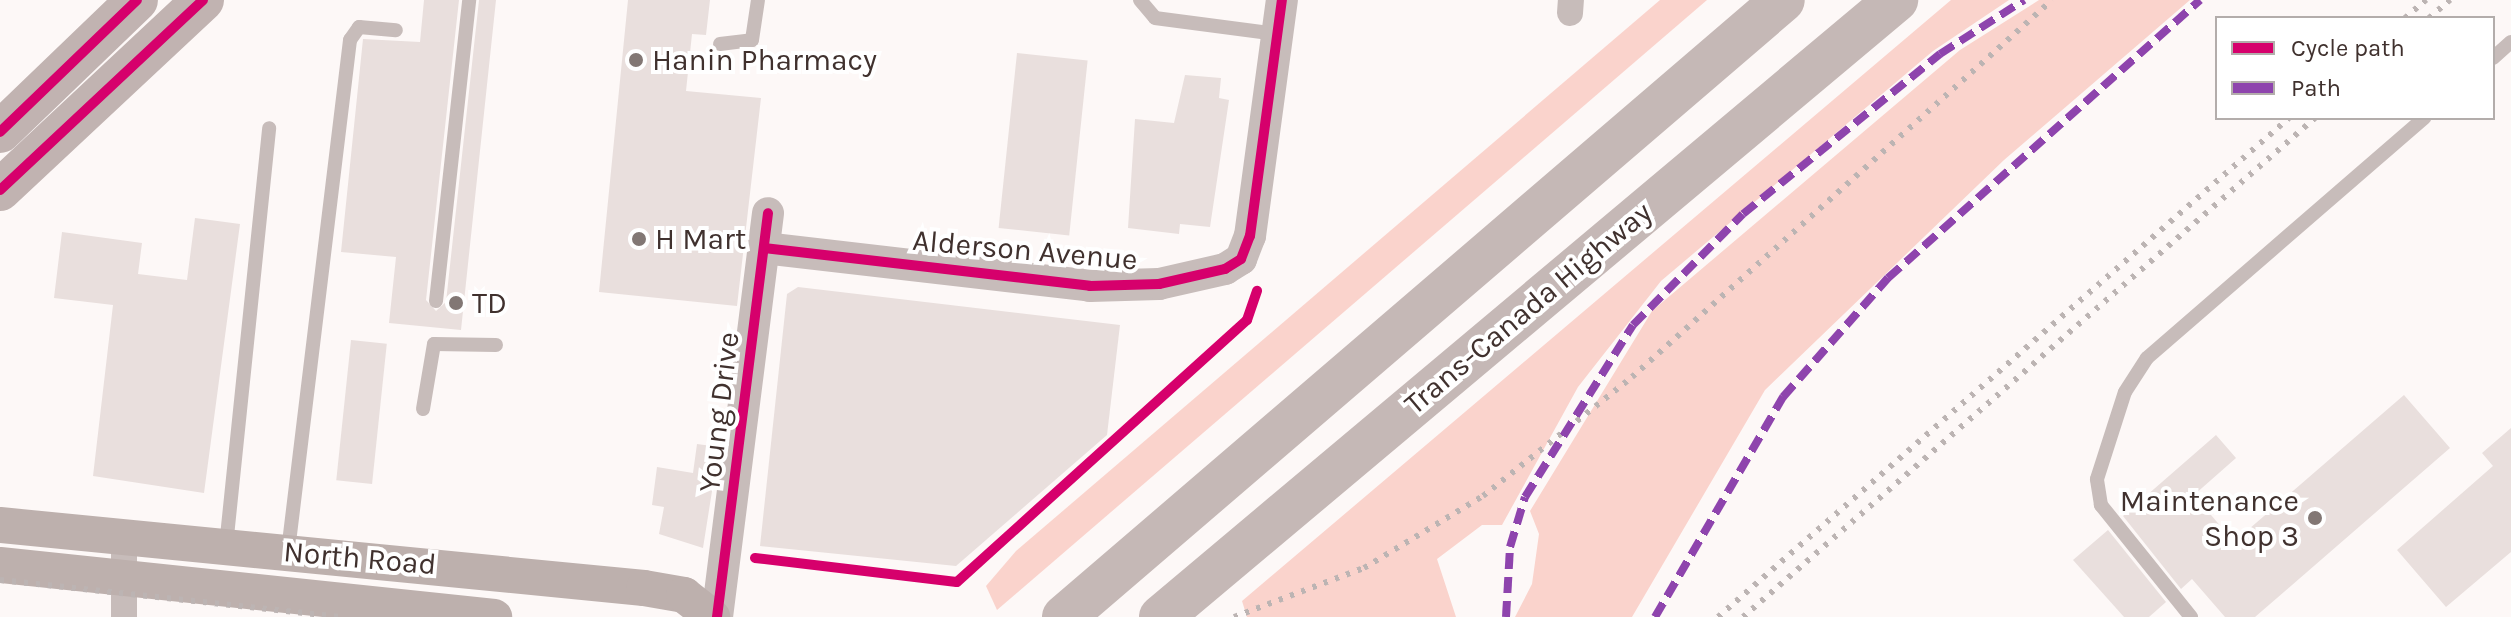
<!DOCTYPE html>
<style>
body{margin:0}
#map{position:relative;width:2511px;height:617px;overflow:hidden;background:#fdf8f7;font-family:Karla,sans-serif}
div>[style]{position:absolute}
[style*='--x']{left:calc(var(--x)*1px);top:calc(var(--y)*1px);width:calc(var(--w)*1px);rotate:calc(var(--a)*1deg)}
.green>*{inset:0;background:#fad3cc}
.building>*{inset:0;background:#e9dfdd;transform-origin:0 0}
.service>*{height:14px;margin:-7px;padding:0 7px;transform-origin:7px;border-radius:7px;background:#c7bcba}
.minor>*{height:26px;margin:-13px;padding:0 13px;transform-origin:13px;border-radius:13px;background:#c7bcba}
.tertiary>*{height:32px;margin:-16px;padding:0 16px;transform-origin:16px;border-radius:16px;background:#c7bcba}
.secondary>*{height:36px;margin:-18px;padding:0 18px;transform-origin:18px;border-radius:18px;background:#bdb0ad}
.primary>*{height:42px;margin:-21px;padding:0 21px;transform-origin:21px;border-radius:21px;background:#c1b3b1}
.motorway>*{height:44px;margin:-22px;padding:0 22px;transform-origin:22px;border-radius:22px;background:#c5b8b6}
.rail>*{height:6px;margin-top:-3px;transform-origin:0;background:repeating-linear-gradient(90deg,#bcb4b3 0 4px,transparent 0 12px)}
.quiet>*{height:8px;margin-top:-4px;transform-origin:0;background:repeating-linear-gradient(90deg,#8e44ad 0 16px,transparent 0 24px)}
.cycleway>*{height:10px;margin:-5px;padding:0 5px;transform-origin:5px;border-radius:5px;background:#d6006c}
.dots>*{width:22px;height:22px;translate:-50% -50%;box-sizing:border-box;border:4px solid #fff;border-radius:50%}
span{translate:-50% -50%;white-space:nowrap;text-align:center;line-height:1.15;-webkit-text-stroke:8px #fff;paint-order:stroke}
.poi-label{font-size:30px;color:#40312e}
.left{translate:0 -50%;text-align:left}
.right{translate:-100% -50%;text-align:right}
.street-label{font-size:30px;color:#40312e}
.legend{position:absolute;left:2215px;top:16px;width:280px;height:104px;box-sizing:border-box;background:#fff;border:2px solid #b3adab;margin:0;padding:10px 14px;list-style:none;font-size:24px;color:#40312e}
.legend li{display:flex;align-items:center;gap:16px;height:40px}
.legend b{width:40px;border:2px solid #b3adab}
</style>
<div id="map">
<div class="green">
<i style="clip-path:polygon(1660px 0,1707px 0,997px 610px,986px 586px,1016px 551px)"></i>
<i style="clip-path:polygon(1951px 0,2009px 0,1933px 51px,1661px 281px,1578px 387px,1502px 525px,1482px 525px,1437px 559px,1456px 617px,1247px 617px,1242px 601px)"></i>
<i style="clip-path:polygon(2039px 0,2190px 0,2004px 160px,1765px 390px,1632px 617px,1515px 617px,1532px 584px,1539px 534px,1530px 511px,1652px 311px,1960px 50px)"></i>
</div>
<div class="building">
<i style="clip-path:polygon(424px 0,459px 0,426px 300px,436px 311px,446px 302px,479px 0,496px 0,461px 330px,389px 323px,396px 257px,341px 252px,363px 39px,420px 42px)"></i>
<i style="clip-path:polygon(628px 0,710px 0,706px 35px,692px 34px,686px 91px,761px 98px,737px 306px,599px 292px)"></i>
<i style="left:1017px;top:53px;width:71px;height:176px;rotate:6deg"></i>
<i style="clip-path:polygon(1185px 75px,1221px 78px,1219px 98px,1229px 100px,1210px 227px,1180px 224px,1179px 234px,1128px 228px,1135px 119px,1174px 123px)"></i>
<i style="clip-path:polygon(195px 218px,240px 224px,204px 493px,93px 476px,113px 305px,54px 298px,62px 232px,142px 243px,138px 274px,187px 280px)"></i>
<i style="clip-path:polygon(798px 287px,1120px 325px,1107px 435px,956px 566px,760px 546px,787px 294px)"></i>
<i style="left:351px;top:340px;width:36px;height:141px;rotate:6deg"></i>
<i style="clip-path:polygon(2404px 395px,2450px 448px,2255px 617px,2225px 617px,2192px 579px,2181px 589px,2123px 516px,2216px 435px,2236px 458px,2194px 495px,2234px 542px)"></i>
<i style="clip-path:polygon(2511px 428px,2511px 552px,2446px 607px,2397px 550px,2493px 466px,2482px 453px)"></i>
<i style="clip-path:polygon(697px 444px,719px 447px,703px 548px,659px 534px,664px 507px,652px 505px,657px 467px,693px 473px)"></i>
<i style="clip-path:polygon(2108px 530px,2166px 602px,2149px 617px,2124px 617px,2073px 560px)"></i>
</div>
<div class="service">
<i style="--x:1140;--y:0;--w:23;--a:50"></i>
<i style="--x:1155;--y:18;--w:123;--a:7.5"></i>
<i style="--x:720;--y:44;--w:32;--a:-7"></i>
<i style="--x:752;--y:40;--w:40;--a:-81.5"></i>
<i style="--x:2493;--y:58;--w:24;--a:-42"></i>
<i style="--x:436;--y:301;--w:303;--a:-83.7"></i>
<i style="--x:423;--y:409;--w:66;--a:-80.4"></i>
<i style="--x:434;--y:344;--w:62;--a:0.9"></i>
<i style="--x:226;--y:546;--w:420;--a:-84.1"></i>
<i style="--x:288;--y:551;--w:515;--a:-83.08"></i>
<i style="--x:350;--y:40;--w:16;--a:-55"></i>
<i style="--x:359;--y:27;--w:37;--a:5"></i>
<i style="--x:2191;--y:617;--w:144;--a:-128.8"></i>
<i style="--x:2101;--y:505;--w:26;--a:-99"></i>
<i style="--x:2097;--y:479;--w:91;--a:-72.2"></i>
<i style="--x:2125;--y:392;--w:40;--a:-57.1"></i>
<i style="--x:2147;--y:358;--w:367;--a:-40.9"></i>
</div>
<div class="minor">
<i style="--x:1570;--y:13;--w:13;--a:-86"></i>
<i style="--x:124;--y:537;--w:80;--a:90"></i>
</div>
<div class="tertiary">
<i style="--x:764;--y:248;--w:328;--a:6.6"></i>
<i style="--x:1090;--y:286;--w:69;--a:-1.7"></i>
<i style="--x:1159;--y:284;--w:68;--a:-12.8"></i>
<i style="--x:1225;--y:269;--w:19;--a:-32"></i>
<i style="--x:1241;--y:259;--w:25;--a:-69"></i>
<i style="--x:1250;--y:236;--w:238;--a:-82.3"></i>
<i style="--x:717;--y:617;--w:407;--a:-82.8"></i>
</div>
<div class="secondary">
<i style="--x:0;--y:525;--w:647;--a:5.59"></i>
<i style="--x:644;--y:588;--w:41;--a:9.9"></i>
<i style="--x:684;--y:595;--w:36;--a:38"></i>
<i style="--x:0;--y:565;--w:497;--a:6"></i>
</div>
<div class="primary">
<i style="--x:0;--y:132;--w:190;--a:-43.9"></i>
<i style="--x:0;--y:190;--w:278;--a:-43.1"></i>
</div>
<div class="motorway">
<i style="--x:1064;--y:617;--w:947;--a:-40.63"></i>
<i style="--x:1161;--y:617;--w:960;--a:-40.01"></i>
</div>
<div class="rail">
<i style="--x:2405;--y:18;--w:28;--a:-41"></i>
<i style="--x:2429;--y:18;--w:28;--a:-41"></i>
<i style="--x:0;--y:580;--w:344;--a:6.2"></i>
<i style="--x:1234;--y:617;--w:139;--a:-20.7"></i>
<i style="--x:1364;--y:568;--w:139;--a:-31.2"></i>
<i style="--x:1483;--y:496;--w:191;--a:-38.6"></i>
<i style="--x:1632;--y:377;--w:564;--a:-41.91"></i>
<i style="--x:1718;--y:617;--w:758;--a:-41.15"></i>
<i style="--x:1743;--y:617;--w:759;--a:-41.1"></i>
</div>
<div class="quiet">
<i style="--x:1506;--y:617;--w:70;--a:-86.7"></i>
<i style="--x:1510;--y:547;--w:52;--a:-73.3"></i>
<i style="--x:1525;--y:497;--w:203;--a:-57.9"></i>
<i style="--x:1633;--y:325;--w:156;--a:-45.3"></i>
<i style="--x:1743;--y:214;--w:254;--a:-39.1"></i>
<i style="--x:1940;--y:54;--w:100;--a:-32.7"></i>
<i style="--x:1655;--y:617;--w:255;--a:-59.8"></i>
<i style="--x:1783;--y:397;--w:159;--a:-48.6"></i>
<i style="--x:1888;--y:278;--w:418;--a:-41.7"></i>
</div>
<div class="cycleway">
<i style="--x:0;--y:132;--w:190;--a:-43.9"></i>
<i style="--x:0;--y:190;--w:278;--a:-43.1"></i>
<i style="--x:764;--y:248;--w:328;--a:6.6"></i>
<i style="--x:1090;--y:286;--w:69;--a:-1.7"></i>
<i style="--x:1159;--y:284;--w:68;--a:-12.8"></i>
<i style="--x:1225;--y:269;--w:19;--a:-32"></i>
<i style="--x:1241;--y:259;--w:25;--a:-69"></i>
<i style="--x:1250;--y:236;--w:238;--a:-82.3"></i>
<i style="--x:755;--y:558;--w:203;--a:6.8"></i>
<i style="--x:957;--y:582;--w:391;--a:-42.1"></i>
<i style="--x:1247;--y:320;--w:31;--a:-71"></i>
<i style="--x:717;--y:617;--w:407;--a:-82.8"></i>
</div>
<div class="dots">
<i style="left:636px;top:60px;background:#827774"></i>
<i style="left:639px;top:239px;background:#827774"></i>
<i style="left:456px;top:303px;background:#827774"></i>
<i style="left:2315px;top:518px;background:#827774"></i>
</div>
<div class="poi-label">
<span class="left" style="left:652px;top:60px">Hanin Pharmacy</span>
<span class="left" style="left:655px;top:239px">H Mart</span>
<span class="left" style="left:472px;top:303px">TD</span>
<span class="right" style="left:2299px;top:518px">Maintenance<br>Shop 3</span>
</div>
<div class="street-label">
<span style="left:1025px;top:250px;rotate:5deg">Alderson Avenue</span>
<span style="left:1528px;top:308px;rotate:-40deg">Trans-Canada Highway</span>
<span style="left:719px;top:412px;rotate:-83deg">Young Drive</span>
<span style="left:360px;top:558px;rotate:5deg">North Road</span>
</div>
<ul class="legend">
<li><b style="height:10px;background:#d6006c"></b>Cycle path</li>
<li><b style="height:10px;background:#8e44ad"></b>Path</li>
</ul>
</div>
